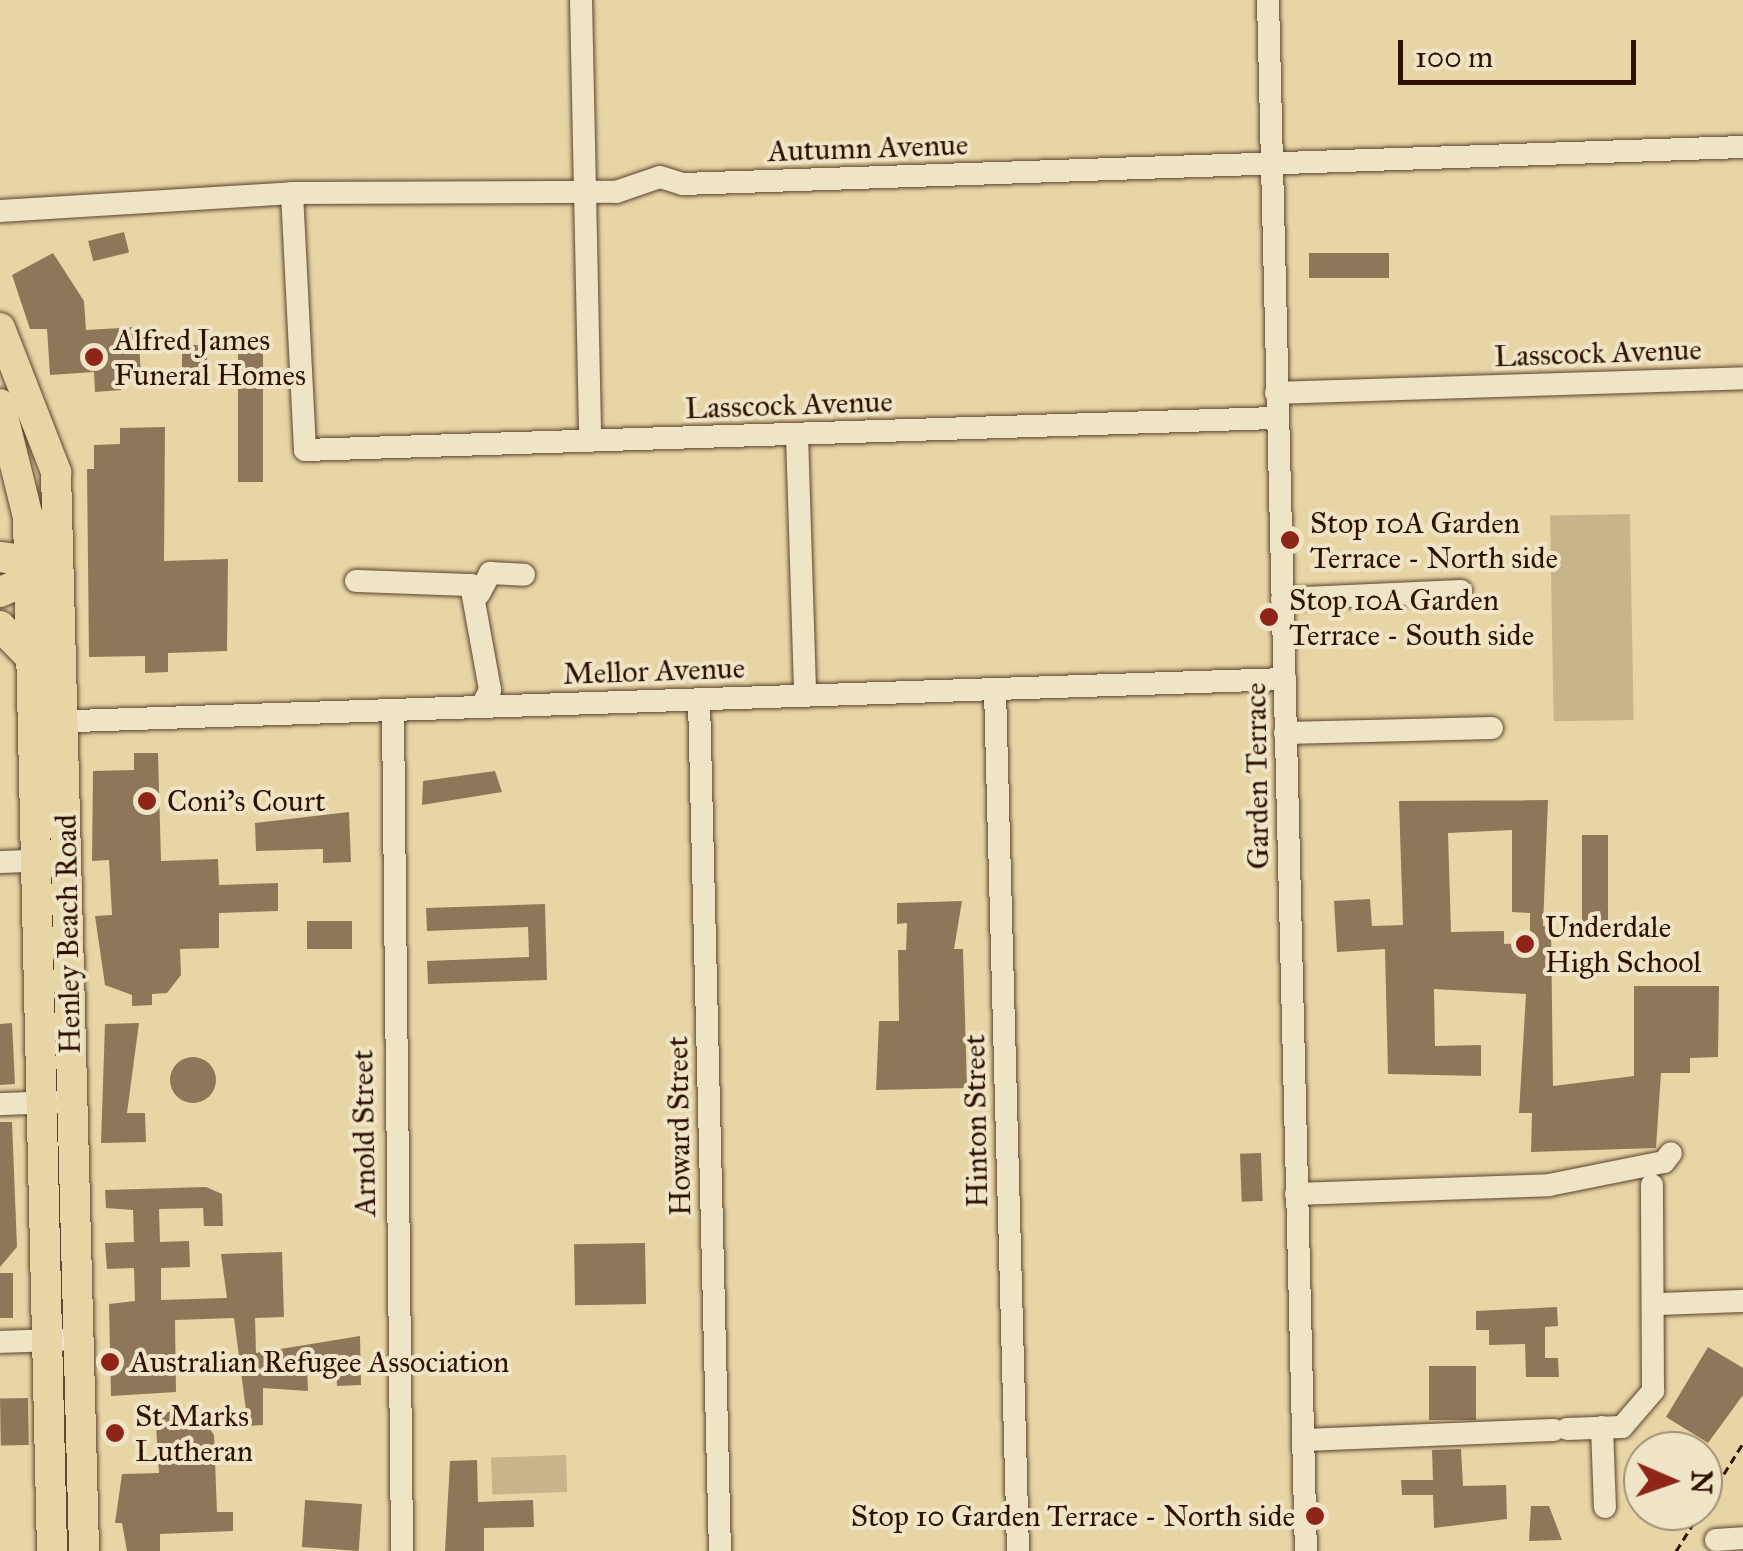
<!DOCTYPE html>
<style>
body{margin:0}
#map{position:relative;width:1743px;height:1551px;overflow:hidden;background:#e7d5a6;font-family:"IM FELL Great Primer",serif}
div>[style]{position:absolute}
[style*='--x']{left:calc(var(--x)*1px);top:calc(var(--y)*1px);width:calc(var(--w)*1px);rotate:calc(var(--a)*1deg)}
.green>*{inset:0;background:#c8b48a;transform-origin:0 0}
.building>*{inset:0;background:#8e7758;transform-origin:0 0}
.round{border-radius:50%}
.path>*{height:2.5px;margin-top:-1.25px;transform-origin:0;background:repeating-linear-gradient(90deg,#2e1103 0 8px,transparent 0 13px)}
.roads{filter:drop-shadow(0 0 2px #5c422c) drop-shadow(0 0 2px #5c422c)}
.minor>*{height:22px;margin:-11px;padding:0 11px;transform-origin:11px;border-radius:11px;background:#efe4c5}
.major>*{height:30px;margin:-15px;padding:0 15px;transform-origin:15px;border-radius:15px;background:#e7d5a6}
.dots>*{width:28px;height:28px;translate:-50% -50%;box-sizing:border-box;border:5px solid #efe4c5;border-radius:50%}
span{translate:-50% -50%;white-space:nowrap;text-align:center;line-height:1.15;-webkit-text-stroke:8px #efe4c5;paint-order:stroke}
.street-label{font-size:30px;color:#2e1103}
.poi-label{font-size:30px;color:#2e1103}
.left{translate:0 -50%;text-align:left}
.right{translate:-100% -50%;text-align:right}
.north{position:absolute;left:1623px;top:1431px;width:100px;height:100px;box-sizing:border-box;background:#efe4c5;border:2px solid #a29077;border-radius:50%;rotate:92deg;font-size:28px;font-weight:700;line-height:40px;text-align:center;color:#2e1103}
.north::after{content:'';display:block;margin:auto;width:35px;height:45px;background:#8f2418;clip-path:polygon(50% 0,100% 100%,50% 72%,0 100%)}
.scale{position:absolute;left:1398px;top:40px;width:238px;height:45px;box-sizing:border-box;border:5px solid #2e1103;border-top:0;padding-left:12px;font-size:30px;line-height:35px;white-space:nowrap;color:#2e1103;-webkit-text-stroke:8px #efe4c5;paint-order:stroke}
</style>
<div id="map">
<div class="green">
<i style="left:1630px;top:514px;width:206px;height:80px;rotate:89deg"></i>
<i style="left:566px;top:1455px;width:37px;height:75px;rotate:88deg"></i>
</div>
<div class="building">
<i style="left:124px;top:232px;width:21px;height:37px;rotate:76deg"></i>
<i style="clip-path:polygon(53px 253px,84px 301px,86px 330px,138px 327px,141px 375px,120px 377px,121px 390px,95px 392px,94px 372px,50px 375px,47px 329px,30px 329px,12px 275px)"></i>
<i style="left:1389px;top:253px;width:25px;height:80px;rotate:90deg"></i>
<i style="left:238px;top:344px;width:25px;height:138px"></i>
<i style="left:207px;top:345px;width:29px;height:25px;rotate:90deg"></i>
<i style="clip-path:polygon(165px 427px,164px 561px,228px 559px,227px 651px,168px 653px,168px 672px,145px 673px,145px 656px,89px 657px,87px 469px,94px 469px,94px 445px,120px 444px,120px 428px)"></i>
<i style="clip-path:polygon(134px 753px,158px 753px,161px 861px,218px 859px,219px 885px,278px 883px,278px 911px,219px 913px,219px 948px,180px 949px,181px 975px,167px 993px,152px 994px,152px 1005px,132px 1006px,132px 995px,105px 985px,95px 916px,112px 915px,109px 860px,92px 861px,93px 771px,134px 770px)"></i>
<i style="clip-path:polygon(495px 771px,502px 792px,422px 805px,423px 781px)"></i>
<i style="clip-path:polygon(evenodd,1548px 800px,1543px 926px,1551px 926px,1553px 1086px,1634px 1076px,1634px 986px,1719px 986px,1718px 1057px,1690px 1058px,1690px 1073px,1661px 1073px,1656px 1148px,1531px 1152px,1532px 1113px,1519px 1113px,1526px 994px,1434px 989px,1435px 1046px,1481px 1045px,1481px 1076px,1388px 1074px,1385px 949px,1337px 952px,1334px 901px,1370px 899px,1372px 926px,1403px 925px,1399px 801px,1548px 800px,1512px 830px,1512px 912px,1530px 913px,1530px 943px,1504px 944px,1504px 931px,1451px 932px,1448px 833px,1512px 830px)"></i>
<i style="clip-path:polygon(349px 812px,351px 862px,323px 863px,323px 849px,256px 851px,255px 823px)"></i>
<i style="left:1582px;top:835px;width:26px;height:92px"></i>
<i style="clip-path:polygon(962px 901px,954px 949px,963px 949px,967px 1088px,876px 1090px,879px 1021px,899px 1021px,898px 950px,906px 950px,907px 923px,897px 924px,897px 903px)"></i>
<i style="clip-path:polygon(545px 904px,547px 980px,428px 984px,427px 961px,529px 957px,528px 927px,427px 931px,426px 908px)"></i>
<i style="left:352px;top:921px;width:28px;height:45px;rotate:90deg"></i>
<i style="clip-path:polygon(12px 1023px,15px 1084px,0 1085px,0 1024px)"></i>
<i style="clip-path:polygon(139px 1023px,127px 1113px,145px 1113px,146px 1142px,101px 1143px,105px 1024px)"></i>
<i class="round" style="left:170px;top:1057px;width:46px;height:46px"></i>
<i style="clip-path:polygon(0 1122px,12px 1122px,17px 1247px,0 1267px)"></i>
<i style="left:1261px;top:1153px;width:48px;height:21px;rotate:88deg"></i>
<i style="clip-path:polygon(206px 1187px,222px 1194px,223px 1226px,204px 1226px,203px 1208px,159px 1209px,160px 1242px,189px 1241px,190px 1267px,161px 1268px,161px 1300px,227px 1298px,221px 1254px,282px 1252px,284px 1317px,255px 1318px,256px 1353px,360px 1336px,361px 1385px,337px 1386px,336px 1365px,307px 1366px,308px 1391px,263px 1388px,263px 1425px,248px 1426px,234px 1318px,175px 1320px,176px 1392px,111px 1396px,109px 1304px,135px 1301px,134px 1268px,107px 1269px,105px 1243px,134px 1242px,133px 1210px,106px 1208px,105px 1190px)"></i>
<i style="left:645px;top:1243px;width:61px;height:71px;rotate:89deg"></i>
<i style="left:0;top:1273px;width:13px;height:45px"></i>
<i style="clip-path:polygon(1557px 1307px,1558px 1326px,1545px 1327px,1545px 1358px,1558px 1358px,1559px 1377px,1526px 1377px,1525px 1344px,1489px 1345px,1489px 1330px,1476px 1330px,1476px 1311px)"></i>
<i style="clip-path:polygon(1708px 1347px,1743px 1368px,1743px 1395px,1708px 1443px,1666px 1417px)"></i>
<i style="left:1429px;top:1366px;width:47px;height:54px"></i>
<i style="left:28px;top:1398px;width:47px;height:28px;rotate:89deg"></i>
<i style="clip-path:polygon(198px 1411px,214px 1435px,217px 1512px,233px 1512px,233px 1531px,160px 1534px,160px 1551px,127px 1551px,122px 1523px,115px 1523px,122px 1474px,159px 1473px,156px 1425px,168px 1412px)"></i>
<i style="clip-path:polygon(1461px 1449px,1463px 1486px,1506px 1485px,1507px 1519px,1434px 1528px,1433px 1495px,1402px 1495px,1401px 1480px,1433px 1480px,1432px 1450px)"></i>
<i style="clip-path:polygon(477px 1460px,478px 1502px,533px 1500px,534px 1527px,484px 1528px,484px 1551px,445px 1551px,450px 1461px)"></i>
<i style="left:362px;top:1504px;width:47px;height:57px;rotate:94deg"></i>
<i style="clip-path:polygon(1531px 1506px,1549px 1506px,1562px 1540px,1529px 1541px)"></i>
</div>
<div class="path">
<i style="--x:1703;--y:1507;--w:75;--a:-58"></i>
<i style="--x:1676;--y:1551;--w:47;--a:-58"></i>
</div>
<div class="roads">
<div class="minor">
<i style="--x:581;--y:0;--w:441;--a:88.8"></i>
<i style="--x:1268;--y:0;--w:1551;--a:88.6"></i>
<i style="--x:292;--y:193;--w:257;--a:87.1"></i>
<i style="--x:305;--y:450;--w:972;--a:-1.89"></i>
<i style="--x:0;--y:211;--w:293;--a:-3.5"></i>
<i style="--x:292;--y:193;--w:324;--a:-0.2"></i>
<i style="--x:616;--y:192;--w:46;--a:-18.8"></i>
<i style="--x:660;--y:177;--w:24;--a:17"></i>
<i style="--x:683;--y:184;--w:1061;--a:-2"></i>
<i style="--x:1276;--y:393;--w:467;--a:-1.8"></i>
<i style="--x:797;--y:435;--w:260;--a:88.2"></i>
<i style="--x:356;--y:581;--w:115;--a:2"></i>
<i style="--x:471;--y:585;--w:107;--a:79.7"></i>
<i style="--x:490;--y:690;--w:18;--a:117"></i>
<i style="--x:479;--y:594;--w:24;--a:-62"></i>
<i style="--x:490;--y:573;--w:34;--a:3"></i>
<i style="--x:1282;--y:599;--w:179;--a:-2.6"></i>
<i style="--x:995;--y:690;--w:861;--a:88.47"></i>
<i style="--x:699;--y:700;--w:851;--a:88.59"></i>
<i style="--x:393;--y:714;--w:837;--a:89.38"></i>
<i style="--x:47;--y:722;--w:1239;--a:-1.99"></i>
<i style="--x:1285;--y:733;--w:207;--a:-1.4"></i>
<i style="--x:0;--y:862;--w:51;--a:-2.2"></i>
<i style="--x:0;--y:1104;--w:56;--a:-2"></i>
<i style="--x:1296;--y:1194;--w:253;--a:-2"></i>
<i style="--x:1549;--y:1185;--w:117;--a:-11.3"></i>
<i style="--x:1664;--y:1162;--w:11;--a:-52"></i>
<i style="--x:1657;--y:1304;--w:86;--a:-2"></i>
<i style="--x:0;--y:1342;--w:61;--a:-1.9"></i>
<i style="--x:1602;--y:1427;--w:80;--a:87.9"></i>
<i style="--x:1567;--y:1429;--w:55;--a:-2.1"></i>
<i style="--x:1622;--y:1427;--w:48;--a:-49.3"></i>
<i style="--x:1653;--y:1391;--w:206;--a:-90.3"></i>
<i style="--x:1303;--y:1440;--w:251;--a:-2.3"></i>
<i style="--x:1716;--y:1540;--w:27;--a:-4"></i>
</div>
<div class="major">
<i style="--x:0;--y:328;--w:155;--a:68.7"></i>
<i style="--x:56;--y:472;--w:1079;--a:88.51"></i>
<i style="--x:0;--y:404;--w:116;--a:76.1"></i>
<i style="--x:28;--y:517;--w:1034;--a:88.67"></i>
<i style="--x:0;--y:557;--w:46;--a:7.4"></i>
<i style="--x:0;--y:592;--w:51;--a:-23.1"></i>
<i style="--x:0;--y:626;--w:43;--a:45.9"></i>
</div>
</div>
<div class="dots">
<i style="left:94px;top:357px;background:#8f2418"></i>
<i style="left:1290px;top:540px;background:#8f2418"></i>
<i style="left:1269px;top:617px;background:#8f2418"></i>
<i style="left:147px;top:801px;background:#8f2418"></i>
<i style="left:1525px;top:944px;background:#8f2418"></i>
<i style="left:110px;top:1362px;background:#8f2418"></i>
<i style="left:115px;top:1433px;background:#8f2418"></i>
<i style="left:1315px;top:1516px;background:#8f2418"></i>
</div>
<div class="street-label">
<span style="left:868px;top:148px;rotate:-2deg">Autumn Avenue</span>
<span style="left:1598px;top:353px;rotate:-2deg">Lasscock Avenue</span>
<span style="left:789px;top:405px;rotate:-2deg">Lasscock Avenue</span>
<span style="left:654px;top:671px;rotate:-2deg">Mellor Avenue</span>
<span style="left:1257px;top:776px;rotate:-91deg">Garden Terrace</span>
<span style="left:68px;top:934px;rotate:-91deg">Henley Beach Road</span>
<span style="left:976px;top:1121px;rotate:-91deg">Hinton Street</span>
<span style="left:679px;top:1126px;rotate:-91deg">Howard Street</span>
<span style="left:364px;top:1133px;rotate:-91deg">Arnold Street</span>
</div>
<div class="poi-label">
<span class="left" style="left:114px;top:357px">Alfred James<br>Funeral Homes</span>
<span class="left" style="left:1310px;top:540px">Stop 10A Garden<br>Terrace - North side</span>
<span class="left" style="left:1289px;top:617px">Stop 10A Garden<br>Terrace - South side</span>
<span class="left" style="left:167px;top:801px">Coni's Court</span>
<span class="left" style="left:1545px;top:944px">Underdale<br>High School</span>
<span class="left" style="left:130px;top:1362px">Australian Refugee Association</span>
<span class="left" style="left:135px;top:1433px">St Marks<br>Lutheran</span>
<span class="right" style="left:1295px;top:1516px">Stop 10 Garden Terrace - North side</span>
</div>
<div class="north">N</div>
<div class="scale">100 m</div>
</div>
